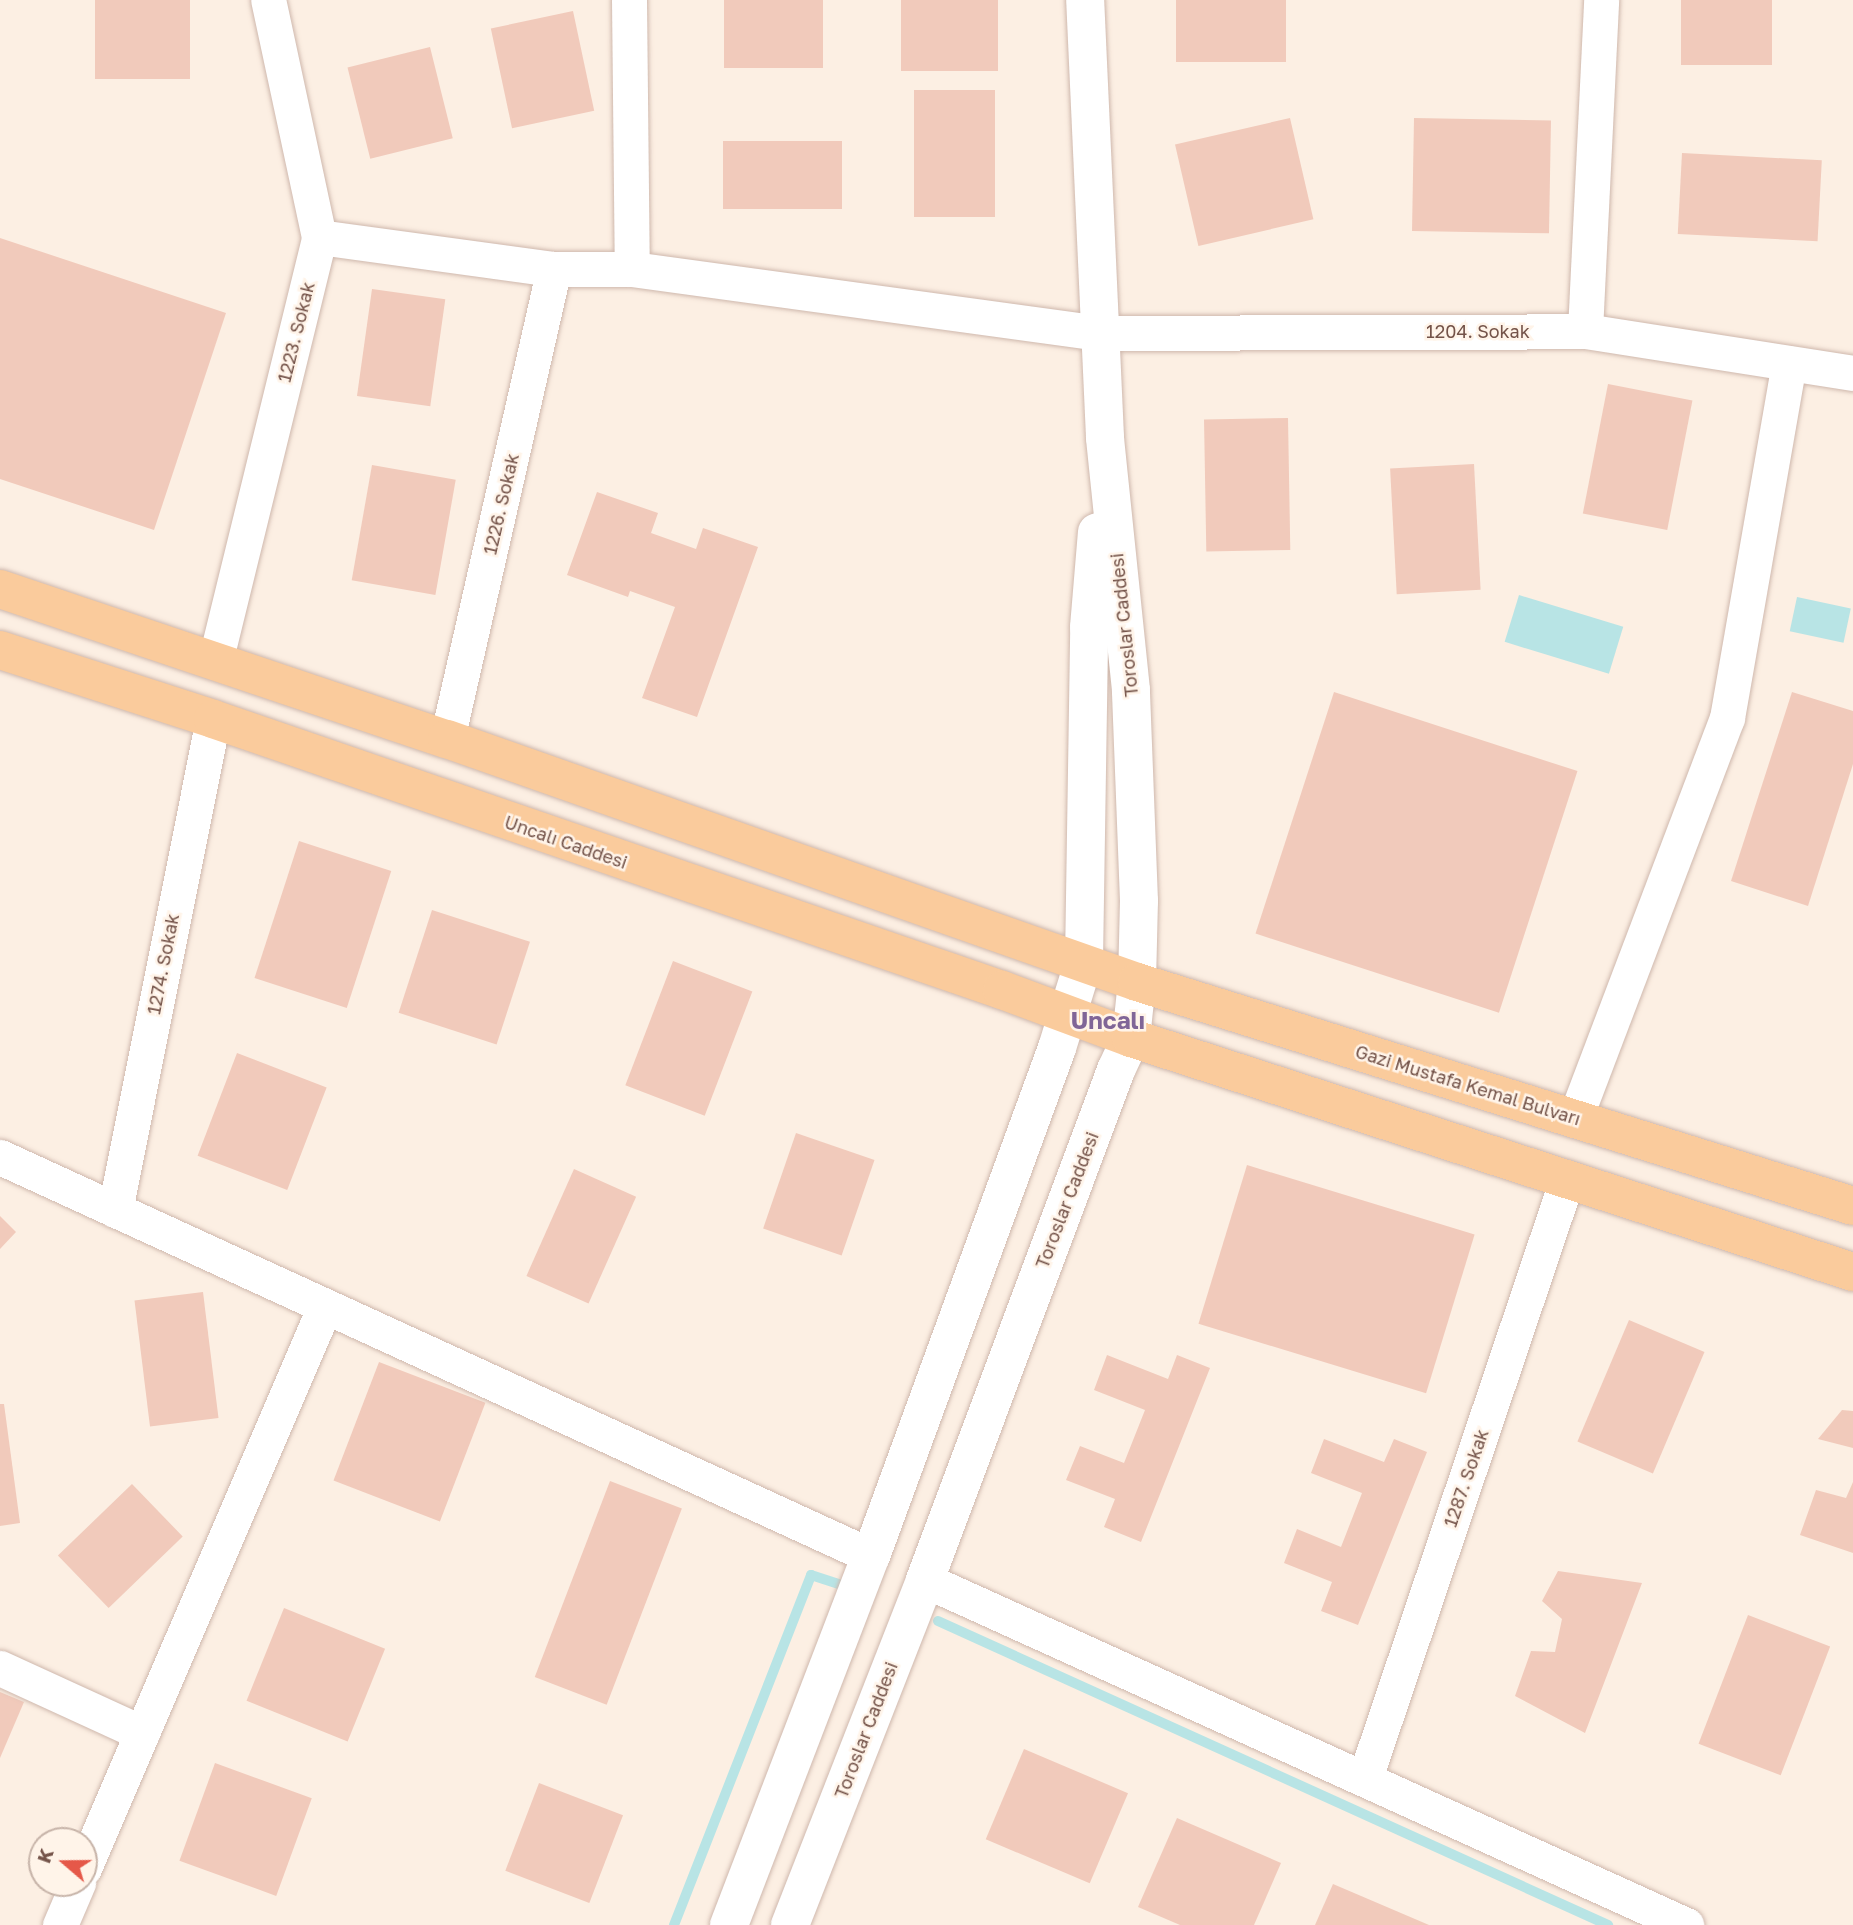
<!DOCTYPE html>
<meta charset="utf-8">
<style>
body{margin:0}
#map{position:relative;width:1853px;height:1925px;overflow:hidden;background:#fcefe3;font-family:"Golos Text",sans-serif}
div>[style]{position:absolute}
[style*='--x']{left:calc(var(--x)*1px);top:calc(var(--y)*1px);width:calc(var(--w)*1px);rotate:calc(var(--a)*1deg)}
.water>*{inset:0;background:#b8e4e5;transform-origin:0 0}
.stream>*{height:10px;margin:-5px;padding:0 5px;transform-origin:5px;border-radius:5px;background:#b8e4e5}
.building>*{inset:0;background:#f1cabb;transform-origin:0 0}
.roads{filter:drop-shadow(0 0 2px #cfb8ad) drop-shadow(0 0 2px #cfb8ad)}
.minor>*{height:35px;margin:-17.5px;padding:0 17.5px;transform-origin:17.5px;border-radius:17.5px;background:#fff}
.tertiary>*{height:38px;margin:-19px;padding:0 19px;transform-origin:19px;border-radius:19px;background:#fff}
.primary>*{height:38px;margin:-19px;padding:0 19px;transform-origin:19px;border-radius:19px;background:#facb9c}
span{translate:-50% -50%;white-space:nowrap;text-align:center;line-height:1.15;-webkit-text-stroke:5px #fff4e9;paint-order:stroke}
.street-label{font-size:18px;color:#745349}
.district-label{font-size:24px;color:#806597;font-weight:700}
.north{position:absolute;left:28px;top:1827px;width:70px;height:70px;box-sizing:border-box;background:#fff4e9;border:2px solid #c7b4a9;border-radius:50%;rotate:290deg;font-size:19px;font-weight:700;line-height:28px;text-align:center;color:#745349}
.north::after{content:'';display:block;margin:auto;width:24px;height:32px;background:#e55849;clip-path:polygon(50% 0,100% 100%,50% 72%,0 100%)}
</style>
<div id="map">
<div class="water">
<i style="left:1519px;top:595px;width:109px;height:49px;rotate:17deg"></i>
<i style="left:1797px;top:597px;width:55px;height:35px;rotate:12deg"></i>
</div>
<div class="stream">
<i style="--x:938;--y:1621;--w:736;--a:24.41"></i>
<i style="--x:674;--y:1925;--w:376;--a:-68.6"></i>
<i style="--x:811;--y:1575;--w:29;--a:18"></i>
</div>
<div class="building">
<i style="left:95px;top:0;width:95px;height:79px"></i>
<i style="left:724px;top:0;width:99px;height:68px"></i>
<i style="left:901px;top:0;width:97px;height:71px"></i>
<i style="left:1176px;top:0;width:110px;height:62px"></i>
<i style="left:1681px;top:0;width:91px;height:65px"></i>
<i style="left:573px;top:11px;width:102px;height:84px;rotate:78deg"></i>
<i style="left:430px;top:47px;width:94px;height:85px;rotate:76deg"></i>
<i style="left:995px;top:90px;width:127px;height:81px;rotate:90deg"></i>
<i style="left:1290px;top:118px;width:104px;height:118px;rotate:77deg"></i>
<i style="left:1414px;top:118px;width:137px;height:113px;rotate:1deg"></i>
<i style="left:723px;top:141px;width:119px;height:68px"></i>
<i style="left:1682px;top:153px;width:140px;height:81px;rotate:3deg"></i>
<i style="clip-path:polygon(0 238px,226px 313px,154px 530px,0 479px)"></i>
<i style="left:372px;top:289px;width:74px;height:108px;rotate:8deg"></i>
<i style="left:1608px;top:384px;width:86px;height:132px;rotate:11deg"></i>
<i style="left:1288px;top:418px;width:132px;height:84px;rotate:89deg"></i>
<i style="left:1474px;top:464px;width:126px;height:84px;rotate:87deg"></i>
<i style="left:372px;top:465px;width:85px;height:117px;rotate:10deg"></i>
<i style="clip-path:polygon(597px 492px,658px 513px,651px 533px,696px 549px,703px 528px,758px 547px,697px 717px,642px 698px,675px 607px,630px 591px,628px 597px,567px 575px)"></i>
<i style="left:1334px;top:692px;width:256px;height:254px;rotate:18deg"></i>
<i style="clip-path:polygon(1792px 692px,1853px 711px,1853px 764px,1808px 906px,1731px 881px)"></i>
<i style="left:299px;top:841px;width:97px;height:144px;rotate:18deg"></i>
<i style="left:432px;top:910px;width:103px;height:108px;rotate:18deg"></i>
<i style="left:673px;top:961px;width:85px;height:133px;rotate:21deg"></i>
<i style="left:237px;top:1053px;width:96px;height:110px;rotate:21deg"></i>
<i style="left:796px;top:1133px;width:83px;height:101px;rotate:19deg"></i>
<i style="left:1247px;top:1165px;width:238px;height:166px;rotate:17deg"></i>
<i style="left:574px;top:1169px;width:68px;height:117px;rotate:24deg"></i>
<i style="clip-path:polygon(0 1216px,16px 1232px,0 1249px)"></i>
<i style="left:203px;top:1292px;width:127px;height:69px;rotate:83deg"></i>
<i style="left:1629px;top:1320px;width:82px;height:132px;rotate:23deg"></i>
<i style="clip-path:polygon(1107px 1355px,1168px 1379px,1177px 1355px,1210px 1368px,1141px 1542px,1104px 1527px,1115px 1499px,1066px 1480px,1080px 1446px,1124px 1463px,1145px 1410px,1094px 1390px)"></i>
<i style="left:379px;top:1362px;width:114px;height:127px;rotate:21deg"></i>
<i style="clip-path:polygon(0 1404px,4px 1404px,20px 1523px,0 1526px)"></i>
<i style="clip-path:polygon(1842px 1410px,1853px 1411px,1853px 1448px,1818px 1439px)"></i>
<i style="clip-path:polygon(1324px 1439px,1384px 1462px,1394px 1439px,1427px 1452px,1358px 1625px,1321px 1611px,1332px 1582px,1284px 1563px,1297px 1529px,1341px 1547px,1362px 1493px,1311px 1473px)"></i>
<i style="left:610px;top:1481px;width:77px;height:210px;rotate:21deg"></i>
<i style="clip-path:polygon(1853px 1482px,1853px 1553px,1800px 1535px,1816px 1490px,1846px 1498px)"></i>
<i style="left:132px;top:1484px;width:73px;height:103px;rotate:46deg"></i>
<i style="clip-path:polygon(1558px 1571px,1642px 1583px,1585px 1733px,1515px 1696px,1531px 1651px,1555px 1652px,1562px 1619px,1542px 1601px)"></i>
<i style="left:284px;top:1608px;width:109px;height:100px;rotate:22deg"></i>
<i style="left:1748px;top:1615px;width:88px;height:138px;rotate:21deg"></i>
<i style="clip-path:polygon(0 1692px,24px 1702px,0 1758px)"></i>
<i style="left:1024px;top:1749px;width:113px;height:98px;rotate:23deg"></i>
<i style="left:215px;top:1763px;width:103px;height:104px;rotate:20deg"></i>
<i style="left:539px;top:1783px;width:90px;height:94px;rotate:21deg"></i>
<i style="clip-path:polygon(1177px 1818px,1281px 1863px,1254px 1925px,1180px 1925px,1138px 1907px)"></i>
<i style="clip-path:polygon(1333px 1884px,1429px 1925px,1315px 1925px)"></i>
</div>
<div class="roads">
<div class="minor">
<i style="--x:629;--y:0;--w:269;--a:89.4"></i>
<i style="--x:319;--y:237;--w:237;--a:7.8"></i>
<i style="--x:554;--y:269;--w:78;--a:0"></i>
<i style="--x:632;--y:269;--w:472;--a:7.8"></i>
<i style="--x:1100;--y:333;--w:485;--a:-0.2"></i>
<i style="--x:1585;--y:331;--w:271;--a:8.9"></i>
<i style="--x:1585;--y:331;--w:331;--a:-87.2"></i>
<i style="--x:215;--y:662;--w:438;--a:-76.2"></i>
<i style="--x:319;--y:237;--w:242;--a:-102.1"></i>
<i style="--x:447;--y:739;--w:482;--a:-77.2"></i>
<i style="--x:1575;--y:1118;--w:428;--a:-69.2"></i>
<i style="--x:1727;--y:718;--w:360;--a:-80.1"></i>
<i style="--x:0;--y:1157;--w:958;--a:24.61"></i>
<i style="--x:115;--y:1210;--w:501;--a:-78.71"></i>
<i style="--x:925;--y:1580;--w:836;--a:24.39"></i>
<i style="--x:0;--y:1668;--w:156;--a:24.6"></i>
<i style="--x:1365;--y:1778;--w:632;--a:-71.36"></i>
<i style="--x:84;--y:1868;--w:611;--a:-66.79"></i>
<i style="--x:60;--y:1925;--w:46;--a:-66.8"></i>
</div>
<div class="tertiary">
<i style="--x:729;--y:1925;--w:395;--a:-69"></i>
<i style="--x:871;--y:1556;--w:541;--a:-69.89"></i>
<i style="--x:1057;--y:1048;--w:91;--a:-72.8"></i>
<i style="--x:1084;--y:961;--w:334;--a:-89.1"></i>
<i style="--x:1089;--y:627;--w:95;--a:-85.2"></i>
<i style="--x:790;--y:1925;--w:370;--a:-68.6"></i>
<i style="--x:925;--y:1580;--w:545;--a:-69.47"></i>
<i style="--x:1116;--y:1070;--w:35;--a:-65"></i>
<i style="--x:1131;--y:1038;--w:56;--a:-83.9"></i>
<i style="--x:1137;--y:982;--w:81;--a:-88.6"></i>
<i style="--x:1139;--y:901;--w:211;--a:-92.2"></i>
<i style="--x:1131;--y:690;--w:254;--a:-95.9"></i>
<i style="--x:1105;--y:437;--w:437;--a:-92.6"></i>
</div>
<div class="primary">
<i style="--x:0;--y:589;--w:471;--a:18.6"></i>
<i style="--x:447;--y:739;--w:732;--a:19.4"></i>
<i style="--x:1137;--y:982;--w:750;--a:17.37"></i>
<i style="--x:0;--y:650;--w:224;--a:17.9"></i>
<i style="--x:213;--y:719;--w:834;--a:18.96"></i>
<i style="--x:1002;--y:990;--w:138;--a:20.4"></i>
<i style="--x:1131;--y:1038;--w:759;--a:17.96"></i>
</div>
</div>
<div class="street-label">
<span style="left:1478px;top:331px">1204. Sokak</span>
<span style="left:296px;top:332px;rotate:-76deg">1223. Sokak</span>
<span style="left:501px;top:504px;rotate:-77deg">1226. Sokak</span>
<span style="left:1124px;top:625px;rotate:-96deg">Toroslar Caddesi</span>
<span style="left:566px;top:842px;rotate:19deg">Uncalı Caddesi</span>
<span style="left:163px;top:964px;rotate:-79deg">1274. Sokak</span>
<span style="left:1468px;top:1085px;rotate:17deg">Gazi Mustafa Kemal Bulvarı</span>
<span style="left:1067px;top:1200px;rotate:-69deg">Toroslar Caddesi</span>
<span style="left:1466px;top:1478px;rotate:-71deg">1287. Sokak</span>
<span style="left:866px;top:1730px;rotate:-69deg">Toroslar Caddesi</span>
</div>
<div class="district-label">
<span style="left:1108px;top:1020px">Uncalı</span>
</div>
<div class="north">K</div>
</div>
